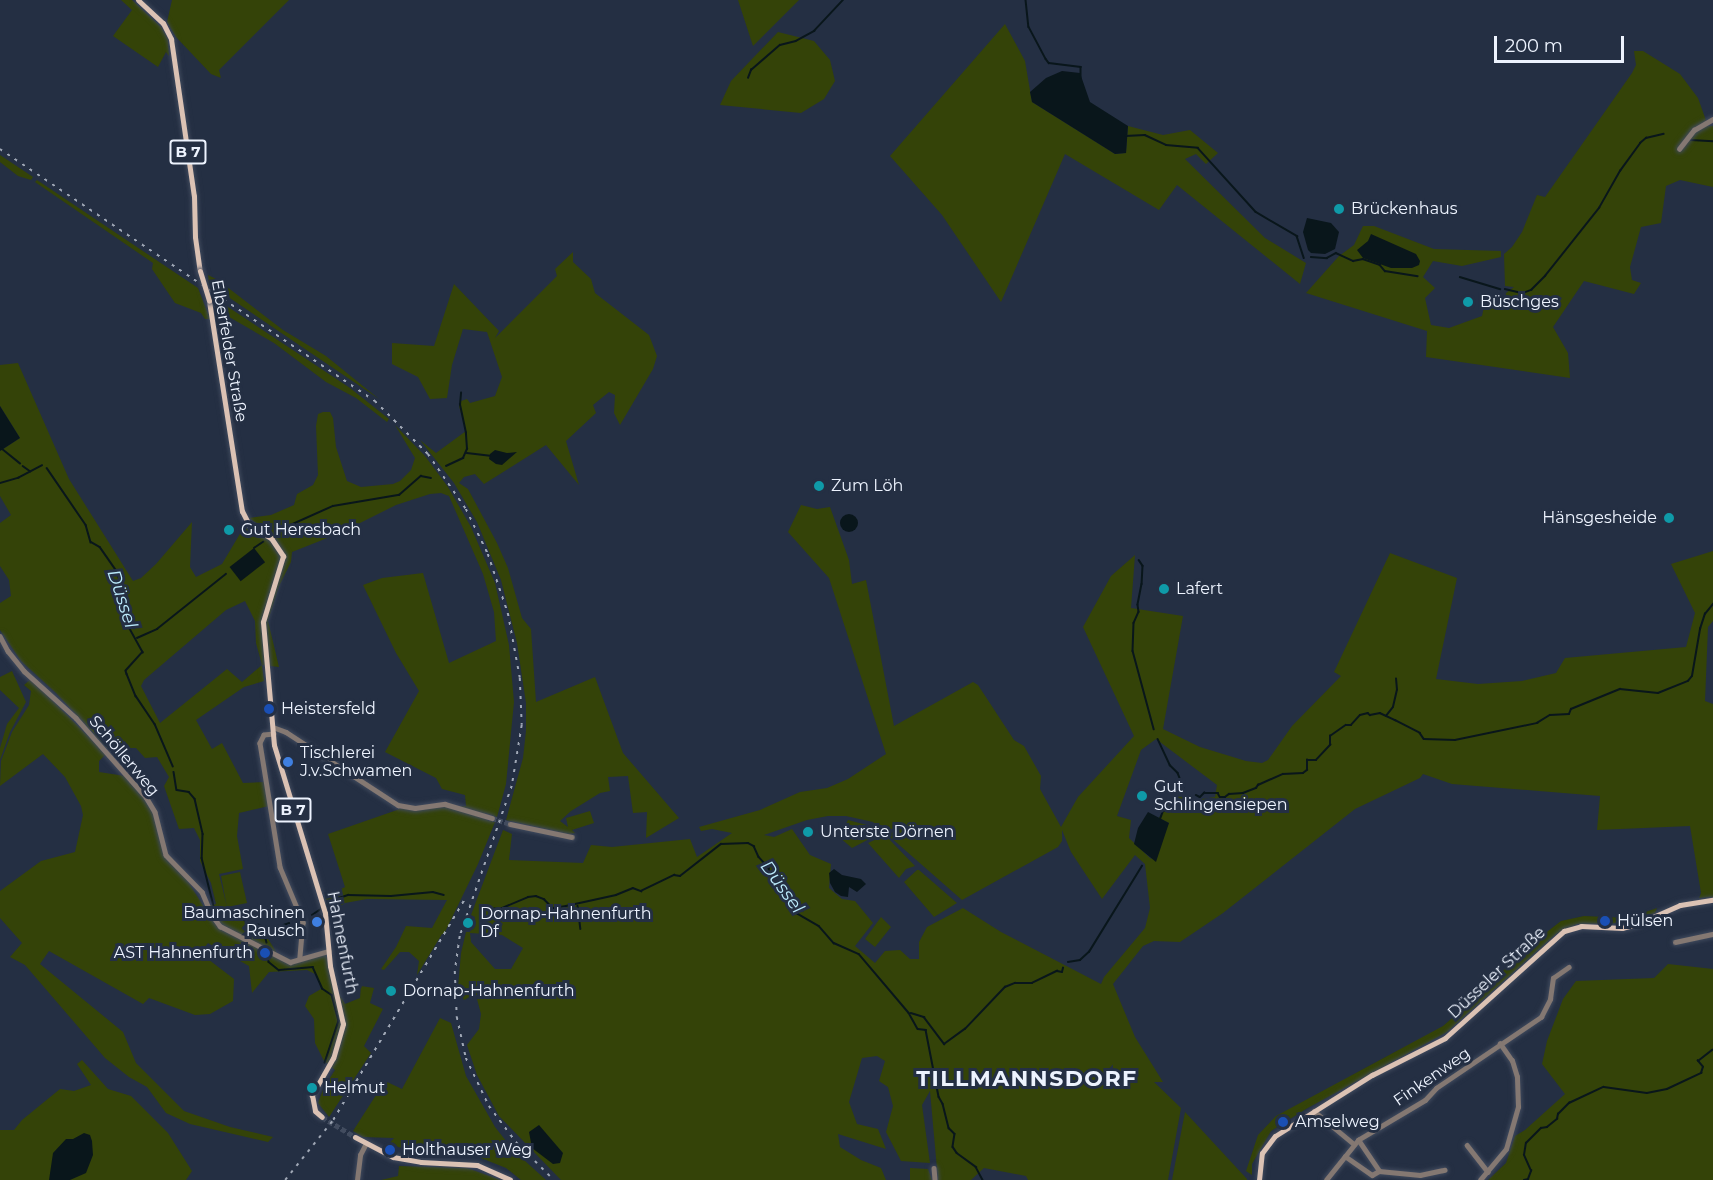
<!DOCTYPE html>
<meta charset="utf-8">
<style>
body{margin:0}
#map{position:relative;width:1713px;height:1180px;overflow:hidden;background:#242f43;font-family:Montserrat,sans-serif}
div>[style]{position:absolute}
[style*='--x']{left:calc(var(--x)*1px);top:calc(var(--y)*1px);width:calc(var(--w)*1px);rotate:calc(var(--a)*1deg)}
.green>*{inset:0;background:#344308}
.water>*{inset:0;background:#09161b;transform-origin:0 0}
.round{border-radius:50%}
.stream>*{height:1.5px;margin:-0.75px;padding:0 0.75px;transform-origin:0.75px;border-radius:0.75px;background:#09161b}
.minor-tunnel>*{height:4.5px;margin-top:-2.25px;transform-origin:0;background:repeating-linear-gradient(90deg,#424c5f 0 4.5px,transparent 0 6.5px)}
.major-tunnel>*{height:5px;margin-top:-2.5px;transform-origin:0;background:repeating-linear-gradient(90deg,#424c5f 0 5px,transparent 0 7.5px)}
.roads{filter:drop-shadow(0 0 2px #404a5d) drop-shadow(0 0 2px #404a5d)}
.minor>*{height:4.5px;margin:-2.25px;padding:0 2.25px;transform-origin:2.25px;border-radius:2.25px;background:#847872}
.major>*{height:5px;margin:-2.5px;padding:0 2.5px;transform-origin:2.5px;border-radius:2.5px;background:#dbc2b4}
.rail>*{height:1.5px;margin-top:-0.75px;transform-origin:0;background:repeating-linear-gradient(90deg,#a0a8b6 0 3px,transparent 0 9px)}
.bridges{filter:drop-shadow(0 0 2px #404a5d) drop-shadow(0 0 2px #404a5d)}
.major-bridge>*{height:5px;margin:-2.5px;padding:0 2.5px;transform-origin:2.5px;border-radius:2.5px;background:#dbc2b4}
.dots>*{width:16px;height:16px;translate:-50% -50%;box-sizing:border-box;border:3px solid #242f43;border-radius:50%}
span{translate:-50% -50%;white-space:nowrap;text-align:center;line-height:1.15;-webkit-text-stroke:6px #242f43;paint-order:stroke}
.shield-label span{padding:2px 4px;background:#242f43;border:2px solid;border-radius:4px;-webkit-text-stroke-width:0}
.shield-label{font-size:15px;color:#edf3fe;font-weight:700}
.poi-label{font-size:16px;color:#edf3fe}
.left{translate:0 -50%;text-align:left}
.right{translate:-100% -50%;text-align:right}
.street-label{font-size:16px;color:#edf3fe}
.water-label{font-size:18px;color:#bcebfc;font-style:italic}
.district-label{font-size:22px;color:#edf3fe;font-weight:700;letter-spacing:1.5px}
.scale{position:absolute;left:1494px;top:36px;width:130px;height:27px;box-sizing:border-box;border:3px solid #edf3fe;border-top:0;padding-left:8px;font-size:18px;line-height:21px;white-space:nowrap;color:#edf3fe;-webkit-text-stroke:4px #242f43;paint-order:stroke}
</style>
<div id="map">
<div class="green">
<i style="clip-path:polygon(121px 0,132px 0,162px 28px,168px 39px,169px 56px,166px 52px,158px 67px,113px 36px,132px 10px)"></i>
<i style="clip-path:polygon(172px 0,289px 0,219px 70px,221px 78px,211px 74px,176px 37px,167px 22px)"></i>
<i style="clip-path:polygon(738px 0,799px 0,753px 46px)"></i>
<i style="clip-path:polygon(1005px 24px,1025px 61px,1032px 102px,1115px 154px,1126px 153px,1128px 126px,1163px 135px,1190px 130px,1218px 153px,1206px 164px,1196px 154px,1185px 159px,1265px 238px,1306px 263px,1300px 284px,1177px 185px,1159px 210px,1065px 154px,1001px 302px,942px 215px,890px 156px)"></i>
<i style="clip-path:polygon(778px 32px,814px 41px,830px 60px,835px 81px,824px 99px,801px 113px,720px 105px,731px 81px)"></i>
<i style="clip-path:polygon(1634px 51px,1643px 51px,1680px 74px,1698px 98px,1708px 126px,1713px 126px,1713px 187px,1680px 180px,1666px 186px,1661px 223px,1641px 227px,1630px 267px,1632px 280px,1641px 283px,1634px 294px,1584px 281px,1553px 327px,1568px 353px,1570px 378px,1426px 357px,1427px 331px,1306px 293px,1339px 256px,1354px 245px,1363px 226px,1374px 226px,1434px 249px,1501px 251px,1501px 257px,1462px 266px,1433px 261px,1423px 277px,1435px 288px,1425px 298px,1431px 325px,1449px 328px,1482px 316px,1485px 302px,1505px 302px,1506px 293px,1514px 287px,1505px 286px,1504px 254px,1512px 247px,1522px 232px,1537px 195px,1545px 197px,1632px 73px,1636px 65px)"></i>
<i style="clip-path:polygon(0 155px,33px 177px,31px 180px,18px 176px,0 162px)"></i>
<i style="clip-path:polygon(37px 180px,198px 288px,210px 319px,205px 319px,201px 313px,175px 303px,152px 269px,153px 263px,35px 182px)"></i>
<i style="clip-path:polygon(573px 252px,573px 262px,591px 279px,595px 293px,649px 335px,657px 356px,653px 369px,620px 425px,614px 413px,615px 395px,609px 392px,593px 405px,596px 413px,566px 441px,579px 485px,546px 445px,484px 484px,475px 474px,464px 477px,459px 483px,468px 489px,497px 543px,508px 568px,522px 618px,531px 629px,536px 702px,595px 677px,623px 753px,679px 818px,646px 838px,647px 812px,633px 813px,628px 776px,608px 777px,610px 791px,600px 793px,571px 811px,560px 821px,568px 827px,566px 818px,590px 811px,594px 823px,572px 830px,575px 833px,569px 834px,506px 820px,523px 758px,526px 731px,526px 703px,517px 643px,501px 580px,477px 522px,454px 483px,420px 440px,436px 453px,466px 431px,459px 406px,461px 401px,467px 399px,470px 403px,495px 396px,502px 377px,487px 332px,463px 329px,452px 365px,447px 398px,430px 399px,418px 377px,392px 364px,392px 343px,434px 346px,454px 284px,499px 331px,495px 338px,557px 276px,555px 269px)"></i>
<i style="clip-path:polygon(208px 275px,218px 280px,283px 330px,326px 356px,379px 399px,209px 284px)"></i>
<i style="clip-path:polygon(213px 297px,350px 388px,389px 419px,387px 422px,356px 398px,326px 382px,274px 343px,224px 314px,221px 316px)"></i>
<i style="clip-path:polygon(evenodd,18px 363px,69px 479px,133px 581px,141px 578px,156px 564px,192px 522px,190px 567px,196px 577px,222px 564px,244px 527px,259px 535px,264px 528px,249px 518px,271px 515px,294px 505px,297px 494px,313px 485px,318px 475px,316px 426px,318px 414px,323px 412px,330px 412px,333px 418px,336px 447px,347px 481px,361px 487px,393px 484px,400px 481px,411px 470px,415px 458px,395px 425px,425px 456px,448px 487px,471px 527px,495px 583px,509px 645px,514px 702px,506px 784px,497px 817px,485px 813px,487px 820px,495px 822px,478px 864px,444px 934px,442px 934px,417px 975px,419px 961px,409px 952px,400px 952px,384px 970px,381px 969px,396px 947px,406px 926px,432px 928px,447px 900px,367px 899px,345px 903px,330px 913px,325px 897px,345px 887px,328px 834px,400px 809px,466px 806px,465px 795px,442px 789px,436px 778px,385px 752px,419px 691px,396px 653px,363px 585px,382px 578px,423px 573px,449px 663px,496px 641px,494px 612px,483px 574px,449px 496px,441px 493px,430px 494px,396px 505px,340px 533px,292px 552px,291px 562px,279px 586px,268px 621px,279px 667px,262px 665px,264px 681px,244px 687px,196px 720px,212px 749px,222px 743px,243px 783px,264px 782px,269px 806px,239px 813px,237px 836px,243px 869px,219px 874px,227px 907px,221px 876px,240px 872px,247px 903px,227px 907px,228px 912px,263px 931px,277px 953px,294px 961px,327px 953px,332px 982px,345px 1004px,360px 998px,361px 986px,374px 988px,370px 1003px,383px 1009px,364px 1046px,371px 1053px,329px 1117px,318px 1103px,324px 1087px,335px 1070px,324px 1061px,315px 1043px,314px 1019px,305px 1006px,309px 996px,321px 989px,317px 975px,307px 970px,269px 972px,252px 993px,249px 966px,208px 943px,200px 953px,234px 979px,233px 1001px,210px 1014px,195px 1015px,149px 998px,143px 1004px,49px 951px,40px 964px,123px 1032px,136px 1063px,184px 1111px,230px 1127px,273px 1137px,268px 1142px,190px 1124px,166px 1113px,147px 1087px,129px 1077px,105px 1058px,25px 965px,10px 957px,22px 943px,0 918px,0 891px,41px 861px,75px 852px,83px 815px,81px 806px,65px 777px,43px 754px,0 786px,1px 761px,12px 732px,29px 705px,31px 691px,24px 685px,31px 679px,106px 754px,99px 761px,99px 772px,125px 776px,147px 801px,154px 815px,165px 856px,185px 877px,204px 907px,216px 904px,211px 883px,200px 861px,200px 840px,194px 828px,179px 829px,164px 786px,169px 777px,157px 757px,145px 758px,136px 748px,113px 748px,110px 751px,56px 693px,21px 661px,0 630px,0 603px,11px 596px,9px 580px,0 566px,0 523px,11px 515px,0 496px,0 451px,20px 438px,0 406px,0 365px,18px 363px,245px 601px,255px 621px,256px 643px,262px 665px,242px 682px,227px 669px,160px 723px,141px 686px,144px 680px,226px 610px,245px 601px)"></i>
<i style="clip-path:polygon(evenodd,801px 505px,817px 509px,830px 507px,849px 560px,852px 584px,866px 580px,894px 726px,973px 682px,978px 685px,1014px 740px,1024px 746px,1041px 776px,1040px 789px,1061px 827px,1078px 797px,1134px 736px,1083px 627px,1111px 576px,1135px 555px,1131px 608px,1183px 616px,1163px 729px,1200px 747px,1246px 761px,1262px 763px,1268px 760px,1292px 726px,1341px 676px,1334px 672px,1390px 553px,1457px 578px,1436px 679px,1478px 684px,1522px 681px,1556px 673px,1565px 658px,1686px 647px,1695px 613px,1671px 564px,1713px 551px,1713px 621px,1708px 627px,1705px 701px,1713px 704px,1713px 897px,1699px 898px,1701px 893px,1690px 826px,1597px 830px,1600px 796px,1452px 784px,1423px 774px,1420px 778px,1355px 809px,1223px 913px,1180px 942px,1154px 941px,1143px 946px,1113px 984px,1135px 1037px,1163px 1082px,1154px 1082px,1181px 1108px,1168px 1180px,1028px 1180px,1026px 1176px,984px 1168px,971px 1180px,938px 1180px,930px 1091px,922px 1105px,930px 1163px,901px 1161px,886px 1132px,893px 1106px,888px 1087px,879px 1081px,885px 1061px,877px 1056px,862px 1058px,849px 1102px,857px 1124px,878px 1129px,886px 1149px,838px 1134px,840px 1147px,861px 1160px,881px 1168px,886px 1180px,561px 1180px,499px 1116px,477px 1075px,467px 1045px,479px 1029px,481px 1014px,477px 999px,479px 995px,473px 995px,464px 1000px,458px 988px,461px 953px,466px 932px,470px 932px,475px 917px,471px 915px,503px 830px,512px 834px,509px 860px,583px 863px,591px 845px,612px 847px,690px 839px,697px 857px,732px 833px,712px 829px,701px 831px,699px 827px,760px 810px,800px 792px,827px 788px,848px 779px,886px 754px,829px 578px,788px 532px,801px 505px,1156px 739px,1217px 785px,1215px 797px,1202px 799px,1173px 796px,1159px 818px,1169px 823px,1151px 859px,1129px 838px,1131px 820px,1117px 816px,1141px 750px,1156px 739px,801px 505px,828px 816px,846px 816px,873px 822px,962px 900px,1058px 847px,1062px 841px,1062px 830px,1071px 852px,1102px 899px,1135px 855px,1145px 864px,1150px 908px,1145px 928px,1104px 977px,1101px 984px,1001px 932px,963px 908px,927px 927px,919px 942px,919px 959px,910px 959px,900px 950px,885px 951px,875px 963px,855px 946px,873px 923px,855px 901px,842px 899px,829px 888px,831px 864px,810px 855px,792px 829px,774px 837px,764px 835px,807px 820px,828px 816px,801px 505px,470px 933px,502px 935px,523px 948px,511px 969px,495px 969px,471px 942px,470px 933px)"></i>
<i style="clip-path:polygon(12px 671px,26px 702px,10px 732px,0 760px,0 748px,7px 724px,19px 708px,0 690px,0 677px)"></i>
<i style="clip-path:polygon(848px 820px,874px 827px,873px 831px,877px 835px,852px 848px,839px 837px)"></i>
<i style="clip-path:polygon(883px 836px,886px 836px,915px 866px,906px 869px,899px 878px,868px 843px)"></i>
<i style="clip-path:polygon(917px 870px,919px 870px,957px 903px,934px 917px,904px 882px)"></i>
<i style="clip-path:polygon(1657px 908px,1655px 913px,1629px 923px,1577px 924px,1556px 934px,1447px 1032px,1306px 1109px,1271px 1131px,1252px 1164px,1252px 1175px,1246px 1171px,1258px 1135px,1276px 1116px,1443px 1026px,1480px 994px,1525px 949px,1561px 921px,1584px 916px,1628px 918px)"></i>
<i style="clip-path:polygon(881px 917px,891px 927px,875px 947px,865px 939px)"></i>
<i style="clip-path:polygon(1668px 964px,1713px 969px,1713px 1180px,1488px 1180px,1506px 1163px,1515px 1136px,1525px 1130px,1565px 1094px,1542px 1064px,1547px 1041px,1563px 999px,1576px 981px,1654px 978px)"></i>
<i style="clip-path:polygon(440px 1018px,451px 1023px,466px 1076px,495px 1127px,514px 1151px,546px 1180px,521px 1180px,506px 1168px,471px 1154px,411px 1151px,389px 1144px,394px 1138px,363px 1137px,353px 1131px,385px 1081px,402px 1089px)"></i>
<i style="clip-path:polygon(82px 1060px,108px 1089px,131px 1096px,168px 1133px,192px 1171px,186px 1180px,0 1180px,0 1130px,14px 1130px,22px 1120px,60px 1089px,74px 1091px,91px 1085px,77px 1064px)"></i>
<i style="clip-path:polygon(1185px 1112px,1247px 1179px,1247px 1180px,1172px 1180px)"></i>
<i style="clip-path:polygon(399px 1166px,467px 1168px,501px 1180px,381px 1180px,398px 1176px)"></i>
<i style="clip-path:polygon(910px 1168px,928px 1169px,932px 1180px,910px 1180px)"></i>
</div>
<div class="water">
<i style="clip-path:polygon(1062px 71px,1080px 73px,1090px 102px,1128px 126px,1126px 153px,1115px 154px,1032px 102px,1030px 92px,1046px 78px)"></i>
<i style="clip-path:polygon(1307px 218px,1331px 223px,1339px 232px,1335px 249px,1325px 254px,1311px 253px,1308px 250px,1303px 232px)"></i>
<i style="clip-path:polygon(1371px 234px,1416px 254px,1420px 261px,1419px 265px,1412px 268px,1391px 268px,1363px 258px,1357px 250px,1368px 241px)"></i>
<i style="clip-path:polygon(0 406px,20px 438px,0 451px)"></i>
<i style="clip-path:polygon(495px 450px,507px 453px,517px 452px,502px 465px,496px 464px,489px 459px,490px 454px)"></i>
<i class="round" style="left:840px;top:514px;width:18px;height:18px"></i>
<i style="left:254px;top:548px;width:18px;height:31px;rotate:52deg"></i>
<i style="clip-path:polygon(1148px 812px,1169px 823px,1156px 862px,1134px 844px,1138px 828px)"></i>
<i style="clip-path:polygon(834px 869px,842px 875px,861px 879px,866px 884px,857px 892px,849px 887px,848px 897px,841px 896px,835px 892px,830px 883px,829px 873px)"></i>
<i style="clip-path:polygon(539px 1125px,563px 1153px,560px 1163px,553px 1164px,532px 1148px,529px 1132px)"></i>
<i style="clip-path:polygon(84px 1133px,90px 1135px,92px 1141px,93px 1155px,86px 1173px,70px 1180px,49px 1180px,53px 1153px,66px 1139px,73px 1139px)"></i>
</div>
<div class="stream">
<i style="--x:1026;--y:0;--w:27;--a:84"></i>
<i style="--x:1029;--y:27;--w:36;--a:62"></i>
<i style="--x:1046;--y:59;--w:5;--a:53"></i>
<i style="--x:1049;--y:63;--w:32;--a:7"></i>
<i style="--x:1081;--y:67;--w:11;--a:90"></i>
<i style="--x:748;--y:78;--w:9;--a:-69"></i>
<i style="--x:751;--y:70;--w:38;--a:-41"></i>
<i style="--x:780;--y:45;--w:16;--a:-14"></i>
<i style="--x:796;--y:41;--w:21;--a:-29"></i>
<i style="--x:814;--y:31;--w:42;--a:-46.9"></i>
<i style="--x:1125;--y:136;--w:20;--a:-3"></i>
<i style="--x:1145;--y:135;--w:23;--a:25"></i>
<i style="--x:1166;--y:145;--w:32;--a:5"></i>
<i style="--x:1198;--y:148;--w:86;--a:47.8"></i>
<i style="--x:1256;--y:212;--w:48;--a:30.3"></i>
<i style="--x:1297;--y:236;--w:23;--a:72"></i>
<i style="--x:1691;--y:140;--w:22;--a:3"></i>
<i style="--x:1311;--y:257;--w:16;--a:4"></i>
<i style="--x:1327;--y:258;--w:10;--a:-29"></i>
<i style="--x:1336;--y:253;--w:19;--a:25"></i>
<i style="--x:1353;--y:261;--w:10;--a:-11"></i>
<i style="--x:1363;--y:259;--w:18;--a:19"></i>
<i style="--x:1380;--y:265;--w:8;--a:50"></i>
<i style="--x:1385;--y:271;--w:33;--a:9"></i>
<i style="--x:1460;--y:277;--w:42;--a:16.7"></i>
<i style="--x:1505;--y:289;--w:18;--a:13"></i>
<i style="--x:1523;--y:293;--w:9;--a:-21"></i>
<i style="--x:1531;--y:290;--w:20;--a:-45"></i>
<i style="--x:1545;--y:276;--w:87;--a:-51.5"></i>
<i style="--x:1599;--y:208;--w:43;--a:-60.4"></i>
<i style="--x:1620;--y:171;--w:34;--a:-54"></i>
<i style="--x:1640;--y:143;--w:8;--a:-40"></i>
<i style="--x:1646;--y:138;--w:18;--a:-13"></i>
<i style="--x:0;--y:447;--w:26;--a:39"></i>
<i style="--x:467;--y:453;--w:23;--a:7"></i>
<i style="--x:23;--y:466;--w:9;--a:36"></i>
<i style="--x:446;--y:466;--w:19;--a:-25"></i>
<i style="--x:463;--y:458;--w:10;--a:-66"></i>
<i style="--x:467;--y:449;--w:16;--a:-94"></i>
<i style="--x:466;--y:433;--w:29;--a:-102"></i>
<i style="--x:460;--y:405;--w:12;--a:-85"></i>
<i style="--x:47;--y:468;--w:69;--a:55.6"></i>
<i style="--x:86;--y:525;--w:18;--a:74"></i>
<i style="--x:91;--y:542;--w:10;--a:29"></i>
<i style="--x:100;--y:547;--w:29;--a:55"></i>
<i style="--x:117;--y:571;--w:26;--a:72"></i>
<i style="--x:125;--y:596;--w:31;--a:83"></i>
<i style="--x:129;--y:627;--w:29;--a:61"></i>
<i style="--x:143;--y:652;--w:25;--a:132"></i>
<i style="--x:126;--y:671;--w:3;--a:72"></i>
<i style="--x:127;--y:674;--w:24;--a:68"></i>
<i style="--x:136;--y:696;--w:34;--a:56"></i>
<i style="--x:155;--y:724;--w:46;--a:66.8"></i>
<i style="--x:0;--y:483;--w:19;--a:-16"></i>
<i style="--x:18;--y:478;--w:27;--a:-28"></i>
<i style="--x:277;--y:531;--w:61;--a:-24.1"></i>
<i style="--x:333;--y:506;--w:67;--a:-9.5"></i>
<i style="--x:399;--y:495;--w:29;--a:-41"></i>
<i style="--x:421;--y:476;--w:10;--a:11"></i>
<i style="--x:254;--y:548;--w:11;--a:-34"></i>
<i style="--x:1139;--y:560;--w:7;--a:56"></i>
<i style="--x:1143;--y:566;--w:18;--a:93"></i>
<i style="--x:1142;--y:584;--w:21;--a:101"></i>
<i style="--x:1138;--y:605;--w:7;--a:82"></i>
<i style="--x:1139;--y:612;--w:12;--a:114"></i>
<i style="--x:1134;--y:623;--w:28;--a:92"></i>
<i style="--x:1133;--y:651;--w:81;--a:74.9"></i>
<i style="--x:137;--y:638;--w:22;--a:-24"></i>
<i style="--x:157;--y:629;--w:88;--a:-38.6"></i>
<i style="--x:1386;--y:716;--w:11;--a:-52"></i>
<i style="--x:1393;--y:707;--w:17;--a:-77"></i>
<i style="--x:1397;--y:690;--w:11;--a:-95"></i>
<i style="--x:1158;--y:739;--w:29;--a:65"></i>
<i style="--x:1170;--y:765;--w:11;--a:45"></i>
<i style="--x:1178;--y:773;--w:17;--a:69"></i>
<i style="--x:174;--y:772;--w:18;--a:81"></i>
<i style="--x:177;--y:790;--w:12;--a:9"></i>
<i style="--x:189;--y:792;--w:9;--a:49"></i>
<i style="--x:195;--y:799;--w:36;--a:77"></i>
<i style="--x:203;--y:834;--w:24;--a:92"></i>
<i style="--x:202;--y:858;--w:50;--a:76.2"></i>
<i style="--x:214;--y:907;--w:14;--a:30"></i>
<i style="--x:226;--y:914;--w:48;--a:18.1"></i>
<i style="--x:272;--y:929;--w:18;--a:-19"></i>
<i style="--x:1196;--y:795;--w:4;--a:27"></i>
<i style="--x:1200;--y:797;--w:6;--a:-45"></i>
<i style="--x:1204;--y:793;--w:14;--a:0"></i>
<i style="--x:1218;--y:793;--w:4;--a:63"></i>
<i style="--x:1220;--y:797;--w:5;--a:0"></i>
<i style="--x:1225;--y:797;--w:5;--a:-37"></i>
<i style="--x:1229;--y:794;--w:14;--a:-4"></i>
<i style="--x:1243;--y:793;--w:14;--a:-21"></i>
<i style="--x:1256;--y:788;--w:4;--a:-56"></i>
<i style="--x:1258;--y:785;--w:27;--a:-24"></i>
<i style="--x:1283;--y:774;--w:20;--a:-3"></i>
<i style="--x:1303;--y:773;--w:5;--a:-37"></i>
<i style="--x:1307;--y:770;--w:10;--a:-90"></i>
<i style="--x:1307;--y:760;--w:9;--a:0"></i>
<i style="--x:1316;--y:760;--w:21;--a:-47"></i>
<i style="--x:1330;--y:745;--w:9;--a:-90"></i>
<i style="--x:1330;--y:736;--w:19;--a:-35"></i>
<i style="--x:1346;--y:725;--w:5;--a:0"></i>
<i style="--x:1351;--y:725;--w:13;--a:-48"></i>
<i style="--x:1360;--y:715;--w:8;--a:-14"></i>
<i style="--x:1368;--y:713;--w:3;--a:45"></i>
<i style="--x:1370;--y:715;--w:10;--a:-11"></i>
<i style="--x:1380;--y:713;--w:17;--a:25"></i>
<i style="--x:1395;--y:720;--w:28;--a:27"></i>
<i style="--x:1420;--y:733;--w:7;--a:56"></i>
<i style="--x:1424;--y:739;--w:31;--a:2"></i>
<i style="--x:1455;--y:740;--w:84;--a:-11.7"></i>
<i style="--x:1537;--y:723;--w:15;--a:-32"></i>
<i style="--x:1550;--y:715;--w:19;--a:-3"></i>
<i style="--x:1569;--y:714;--w:5;--a:-68"></i>
<i style="--x:1571;--y:709;--w:53;--a:-22.2"></i>
<i style="--x:1620;--y:689;--w:38;--a:6"></i>
<i style="--x:1658;--y:693;--w:32;--a:-22"></i>
<i style="--x:1688;--y:681;--w:6;--a:-51"></i>
<i style="--x:1692;--y:676;--w:48;--a:-80.3"></i>
<i style="--x:1700;--y:629;--w:16;--a:-72"></i>
<i style="--x:1705;--y:614;--w:13;--a:-51"></i>
<i style="--x:1160;--y:819;--w:9;--a:-69"></i>
<i style="--x:1163;--y:811;--w:6;--a:-9"></i>
<i style="--x:1169;--y:810;--w:13;--a:-58"></i>
<i style="--x:578;--y:906;--w:23;--a:83"></i>
<i style="--x:487;--y:908;--w:13;--a:4"></i>
<i style="--x:500;--y:909;--w:30;--a:-23"></i>
<i style="--x:528;--y:897;--w:8;--a:-7"></i>
<i style="--x:536;--y:896;--w:9;--a:21"></i>
<i style="--x:544;--y:899;--w:13;--a:45"></i>
<i style="--x:553;--y:908;--w:13;--a:-9"></i>
<i style="--x:566;--y:906;--w:51;--a:-12.4"></i>
<i style="--x:616;--y:895;--w:18;--a:-22"></i>
<i style="--x:633;--y:888;--w:9;--a:21"></i>
<i style="--x:641;--y:891;--w:37;--a:-26"></i>
<i style="--x:674;--y:875;--w:6;--a:9"></i>
<i style="--x:680;--y:876;--w:52;--a:-38"></i>
<i style="--x:721;--y:844;--w:27;--a:-2"></i>
<i style="--x:748;--y:843;--w:7;--a:27"></i>
<i style="--x:754;--y:846;--w:12;--a:66"></i>
<i style="--x:759;--y:857;--w:15;--a:48"></i>
<i style="--x:769;--y:868;--w:7;--a:82"></i>
<i style="--x:770;--y:875;--w:9;--a:36"></i>
<i style="--x:777;--y:880;--w:8;--a:76"></i>
<i style="--x:779;--y:888;--w:28;--a:46"></i>
<i style="--x:798;--y:908;--w:6;--a:90"></i>
<i style="--x:798;--y:914;--w:24;--a:30"></i>
<i style="--x:819;--y:926;--w:23;--a:49"></i>
<i style="--x:834;--y:943;--w:27;--a:24"></i>
<i style="--x:859;--y:954;--w:77;--a:49.7"></i>
<i style="--x:909;--y:1013;--w:18;--a:61"></i>
<i style="--x:918;--y:1029;--w:8;--a:7"></i>
<i style="--x:926;--y:1030;--w:68;--a:79"></i>
<i style="--x:939;--y:1097;--w:8;--a:60"></i>
<i style="--x:943;--y:1104;--w:25;--a:76"></i>
<i style="--x:949;--y:1128;--w:8;--a:45"></i>
<i style="--x:955;--y:1134;--w:13;--a:99"></i>
<i style="--x:953;--y:1147;--w:7;--a:56"></i>
<i style="--x:957;--y:1153;--w:24;--a:36"></i>
<i style="--x:976;--y:1167;--w:15;--a:62"></i>
<i style="--x:312;--y:915;--w:29;--a:-34"></i>
<i style="--x:336;--y:899;--w:13;--a:-18"></i>
<i style="--x:348;--y:895;--w:43;--a:1.3"></i>
<i style="--x:391;--y:896;--w:42;--a:-5.4"></i>
<i style="--x:433;--y:892;--w:11;--a:15"></i>
<i style="--x:263;--y:927;--w:16;--a:76"></i>
<i style="--x:267;--y:954;--w:8;--a:76"></i>
<i style="--x:269;--y:962;--w:13;--a:39"></i>
<i style="--x:279;--y:970;--w:34;--a:-5"></i>
<i style="--x:313;--y:967;--w:24;--a:66"></i>
<i style="--x:323;--y:989;--w:11;--a:34"></i>
<i style="--x:332;--y:995;--w:27;--a:75"></i>
<i style="--x:339;--y:1021;--w:44;--a:108.4"></i>
<i style="--x:1068;--y:962;--w:12;--a:-9"></i>
<i style="--x:1080;--y:960;--w:12;--a:-42"></i>
<i style="--x:1089;--y:952;--w:101;--a:-58.4"></i>
<i style="--x:911;--y:1013;--w:14;--a:17"></i>
<i style="--x:924;--y:1017;--w:34;--a:53"></i>
<i style="--x:944;--y:1044;--w:26;--a:-36"></i>
<i style="--x:965;--y:1029;--w:58;--a:-46.4"></i>
<i style="--x:1005;--y:987;--w:11;--a:-22"></i>
<i style="--x:1015;--y:983;--w:17;--a:0"></i>
<i style="--x:1032;--y:983;--w:28;--a:-26"></i>
<i style="--x:1057;--y:971;--w:5;--a:11"></i>
<i style="--x:1062;--y:972;--w:4;--a:-76"></i>
<i style="--x:1524;--y:1180;--w:4;--a:-14"></i>
<i style="--x:1528;--y:1179;--w:9;--a:-69"></i>
<i style="--x:1531;--y:1171;--w:17;--a:-114"></i>
<i style="--x:1524;--y:1155;--w:12;--a:-81"></i>
<i style="--x:1526;--y:1143;--w:21;--a:-45"></i>
<i style="--x:1541;--y:1128;--w:6;--a:-9"></i>
<i style="--x:1547;--y:1127;--w:13;--a:-39"></i>
<i style="--x:1557;--y:1119;--w:5;--a:-79"></i>
<i style="--x:1558;--y:1114;--w:16;--a:-45"></i>
<i style="--x:1569;--y:1103;--w:38;--a:-25"></i>
<i style="--x:1604;--y:1087;--w:43;--a:7.9"></i>
<i style="--x:1647;--y:1093;--w:20;--a:-11"></i>
<i style="--x:1667;--y:1089;--w:38;--a:-25"></i>
<i style="--x:1701;--y:1073;--w:6;--a:-72"></i>
<i style="--x:1703;--y:1067;--w:8;--a:-130"></i>
<i style="--x:1698;--y:1061;--w:18;--a:-38"></i>
</div>
<div class="minor-tunnel">
<i style="--x:492;--y:818;--w:19;--a:18"></i>
</div>
<div class="major-tunnel">
<i style="--x:322;--y:1117;--w:39;--a:31"></i>
</div>
<div class="roads">
<div class="minor">
<i style="--x:1679;--y:149;--w:24;--a:-52"></i>
<i style="--x:1694;--y:130;--w:22;--a:-30"></i>
<i style="--x:0;--y:636;--w:17;--a:62"></i>
<i style="--x:8;--y:651;--w:26;--a:51"></i>
<i style="--x:24;--y:671;--w:70;--a:42.1"></i>
<i style="--x:76;--y:718;--w:106;--a:48.5"></i>
<i style="--x:146;--y:797;--w:17;--a:59"></i>
<i style="--x:155;--y:812;--w:44;--a:75.7"></i>
<i style="--x:166;--y:855;--w:52;--a:45.8"></i>
<i style="--x:202;--y:892;--w:25;--a:67"></i>
<i style="--x:212;--y:915;--w:14;--a:54"></i>
<i style="--x:220;--y:926;--w:79;--a:27.2"></i>
<i style="--x:290;--y:962;--w:40;--a:-16"></i>
<i style="--x:273;--y:727;--w:14;--a:21"></i>
<i style="--x:286;--y:732;--w:134;--a:33.1"></i>
<i style="--x:398;--y:805;--w:17;--a:10"></i>
<i style="--x:415;--y:808;--w:30;--a:-8"></i>
<i style="--x:445;--y:804;--w:49;--a:16.6"></i>
<i style="--x:274;--y:734;--w:10;--a:174"></i>
<i style="--x:264;--y:735;--w:9;--a:117"></i>
<i style="--x:260;--y:743;--w:126;--a:80.8"></i>
<i style="--x:280;--y:867;--w:60;--a:67.3"></i>
<i style="--x:303;--y:922;--w:37;--a:95"></i>
<i style="--x:510;--y:824;--w:63;--a:11.8"></i>
<i style="--x:1675;--y:942;--w:39;--a:-12"></i>
<i style="--x:1314;--y:1111;--w:52;--a:39.5"></i>
<i style="--x:1467;--y:1145;--w:34;--a:52"></i>
<i style="--x:1345;--y:1156;--w:33;--a:35"></i>
<i style="--x:1372;--y:1175;--w:8;--a:-30"></i>
<i style="--x:1379;--y:1171;--w:37;--a:-124"></i>
<i style="--x:934;--y:1168;--w:12;--a:85"></i>
<i style="--x:1379;--y:1171;--w:41;--a:5.6"></i>
<i style="--x:1420;--y:1175;--w:25;--a:-12"></i>
<i style="--x:357;--y:1180;--w:25;--a:-83"></i>
<i style="--x:360;--y:1155;--w:13;--a:-63"></i>
<i style="--x:1326;--y:1180;--w:51;--a:-51.3"></i>
<i style="--x:1358;--y:1140;--w:78;--a:-30.8"></i>
<i style="--x:1425;--y:1100;--w:16;--a:-47"></i>
<i style="--x:1436;--y:1088;--w:127;--a:-34.1"></i>
<i style="--x:1541;--y:1017;--w:20;--a:-63"></i>
<i style="--x:1550;--y:999;--w:21;--a:-82"></i>
<i style="--x:1553;--y:978;--w:19;--a:-35"></i>
<i style="--x:1480;--y:1180;--w:40;--a:-50"></i>
<i style="--x:1506;--y:1149;--w:44;--a:-74.1"></i>
<i style="--x:1518;--y:1107;--w:30;--a:-92"></i>
<i style="--x:1517;--y:1077;--w:17;--a:-107"></i>
<i style="--x:1512;--y:1061;--w:21;--a:-125"></i>
</div>
<div class="major">
<i style="--x:138;--y:0;--w:34;--a:43"></i>
<i style="--x:163;--y:23;--w:18;--a:63"></i>
<i style="--x:171;--y:39;--w:159;--a:81.7"></i>
<i style="--x:194;--y:196;--w:41;--a:88.6"></i>
<i style="--x:195;--y:237;--w:34;--a:82"></i>
<i style="--x:209;--y:301;--w:213;--a:81.1"></i>
<i style="--x:242;--y:511;--w:16;--a:63"></i>
<i style="--x:249;--y:525;--w:26;--a:31"></i>
<i style="--x:271;--y:538;--w:22;--a:56"></i>
<i style="--x:283;--y:556;--w:69;--a:106.9"></i>
<i style="--x:263;--y:622;--w:123;--a:84.9"></i>
<i style="--x:274;--y:745;--w:176;--a:73.1"></i>
<i style="--x:325;--y:913;--w:53;--a:84.6"></i>
<i style="--x:330;--y:966;--w:59;--a:77.4"></i>
<i style="--x:343;--y:1024;--w:35;--a:106"></i>
<i style="--x:333;--y:1058;--w:43;--a:119.6"></i>
<i style="--x:312;--y:1095;--w:16;--a:79"></i>
<i style="--x:315;--y:1111;--w:9;--a:41"></i>
<i style="--x:355;--y:1137;--w:43;--a:27.8"></i>
<i style="--x:393;--y:1157;--w:28;--a:10"></i>
<i style="--x:421;--y:1162;--w:56;--a:3.1"></i>
<i style="--x:477;--y:1165;--w:36;--a:24"></i>
<i style="--x:1259;--y:1180;--w:27;--a:-84"></i>
<i style="--x:1262;--y:1153;--w:21;--a:-53"></i>
<i style="--x:1275;--y:1136;--w:115;--a:-32.2"></i>
<i style="--x:1372;--y:1075;--w:82;--a:-26.9"></i>
<i style="--x:1445;--y:1038;--w:160;--a:-42"></i>
<i style="--x:1564;--y:931;--w:18;--a:-16"></i>
<i style="--x:1581;--y:926;--w:41;--a:2.8"></i>
<i style="--x:1622;--y:928;--w:16;--a:-15"></i>
<i style="--x:1637;--y:924;--w:47;--a:-23.8"></i>
<i style="--x:1680;--y:905;--w:33;--a:-9"></i>
</div>
</div>
<div class="rail">
<i style="--x:0;--y:149;--w:452;--a:33.9"></i>
<i style="--x:375;--y:401;--w:75;--a:45"></i>
<i style="--x:428;--y:454;--w:67;--a:55.4"></i>
<i style="--x:466;--y:509;--w:50;--a:63.9"></i>
<i style="--x:488;--y:554;--w:62;--a:71.3"></i>
<i style="--x:508;--y:613;--w:66;--a:79.5"></i>
<i style="--x:520;--y:678;--w:47;--a:87.6"></i>
<i style="--x:522;--y:725;--w:62;--a:99.3"></i>
<i style="--x:512;--y:786;--w:159;--a:109.1"></i>
<i style="--x:460;--y:936;--w:35;--a:98"></i>
<i style="--x:455;--y:971;--w:46;--a:87.5"></i>
<i style="--x:457;--y:1017;--w:42;--a:77.6"></i>
<i style="--x:466;--y:1058;--w:53;--a:64.4"></i>
<i style="--x:489;--y:1106;--w:45;--a:53.1"></i>
<i style="--x:516;--y:1142;--w:54;--a:45"></i>
<i style="--x:285;--y:1180;--w:77;--a:-51.3"></i>
<i style="--x:333;--y:1120;--w:257;--a:-59.2"></i>
</div>
<div class="bridges">
<div class="major-bridge">
<i style="--x:200;--y:271;--w:31;--a:73"></i>
</div>
</div>
<div class="dots">
<i style="left:1339px;top:209px;background:#0f9aa8"></i>
<i style="left:1468px;top:302px;background:#0f9aa8"></i>
<i style="left:819px;top:486px;background:#0f9aa8"></i>
<i style="left:1669px;top:518px;background:#0f9aa8"></i>
<i style="left:229px;top:530px;background:#0f9aa8"></i>
<i style="left:1164px;top:589px;background:#0f9aa8"></i>
<i style="left:269px;top:709px;background:#1a4fb4"></i>
<i style="left:288px;top:762px;background:#3f7fe0"></i>
<i style="left:1142px;top:796px;background:#0f9aa8"></i>
<i style="left:808px;top:832px;background:#0f9aa8"></i>
<i style="left:1605px;top:921px;background:#1a4fb4"></i>
<i style="left:317px;top:922px;background:#3f7fe0"></i>
<i style="left:468px;top:923px;background:#0f9aa8"></i>
<i style="left:265px;top:953px;background:#1a4fb4"></i>
<i style="left:391px;top:991px;background:#0f9aa8"></i>
<i style="left:312px;top:1088px;background:#0f9aa8"></i>
<i style="left:1283px;top:1122px;background:#1a4fb4"></i>
<i style="left:390px;top:1150px;background:#1a4fb4"></i>
</div>
<div class="shield-label">
<span style="left:188px;top:152px">B 7</span>
<span style="left:293px;top:810px">B 7</span>
</div>
<div class="poi-label">
<span class="left" style="left:1351px;top:209px">Brückenhaus</span>
<span class="left" style="left:1480px;top:302px">Büschges</span>
<span class="left" style="left:831px;top:486px">Zum Löh</span>
<span class="right" style="left:1657px;top:518px">Hänsgesheide</span>
<span class="left" style="left:241px;top:530px">Gut Heresbach</span>
<span class="left" style="left:1176px;top:589px">Lafert</span>
<span class="left" style="left:281px;top:709px">Heistersfeld</span>
<span class="left" style="left:300px;top:762px">Tischlerei<br>J.v.Schwamen</span>
<span class="left" style="left:1154px;top:796px">Gut<br>Schlingensiepen</span>
<span class="left" style="left:820px;top:832px">Unterste Dörnen</span>
<span class="right" style="left:305px;top:922px">Baumaschinen<br>Rausch</span>
<span class="left" style="left:480px;top:923px">Dornap-Hahnenfurth<br>Df</span>
<span class="left" style="left:1617px;top:921px">Hülsen</span>
<span class="right" style="left:253px;top:953px">AST Hahnenfurth</span>
<span class="left" style="left:403px;top:991px">Dornap-Hahnenfurth</span>
<span class="left" style="left:324px;top:1088px">Helmut</span>
<span class="left" style="left:1295px;top:1122px">Amselweg</span>
<span class="left" style="left:402px;top:1150px">Holthauser Weg</span>
</div>
<div class="street-label">
<span style="left:229px;top:351px;rotate:80deg">Elberfelder Straße</span>
<span style="left:124px;top:756px;rotate:50deg">Schöllerweg</span>
<span style="left:342px;top:943px;rotate:79deg">Hahnenfurth</span>
<span style="left:1497px;top:973px;rotate:-43deg">Düsseler Straße</span>
<span style="left:1432px;top:1077px;rotate:-35deg">Finkenweg</span>
</div>
<div class="water-label">
<span style="left:122px;top:599px;rotate:72deg">Düssel</span>
<span style="left:782px;top:887px;rotate:54deg">Düssel</span>
</div>
<div class="district-label">
<span style="left:1027px;top:1079px">TILLMANNSDORF</span>
</div>
<div class="scale">200 m</div>
</div>
